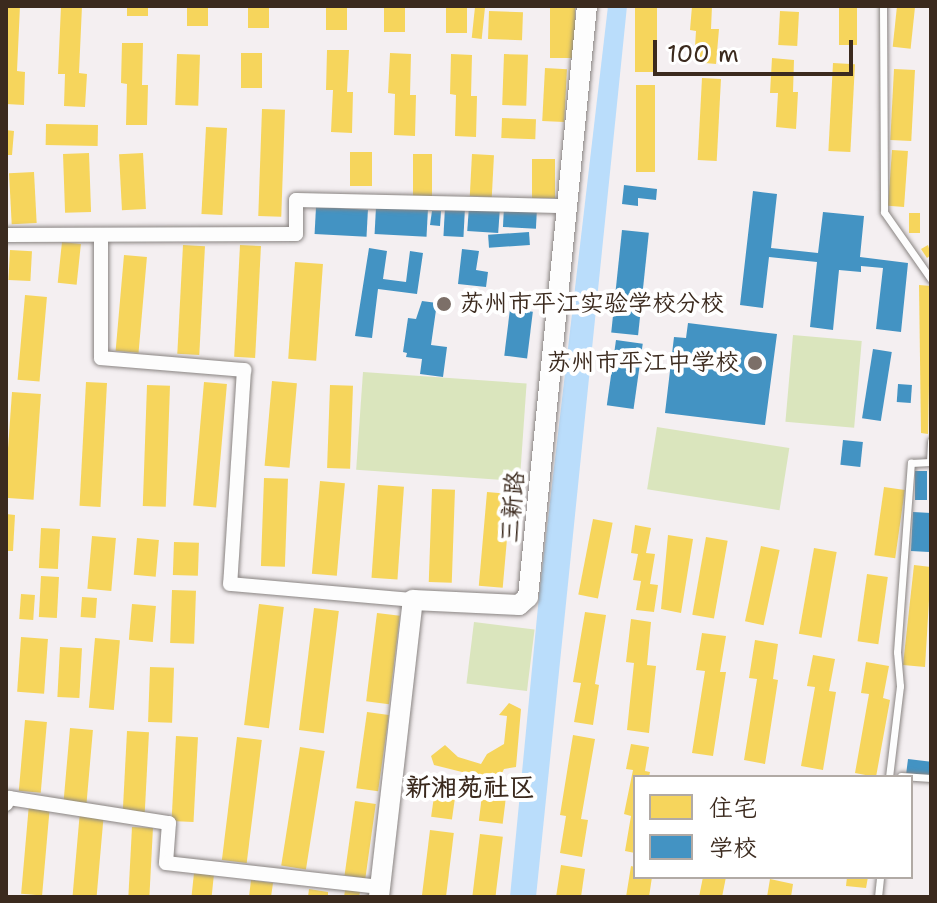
<!DOCTYPE html>
<meta charset="utf-8">
<style>
body{margin:0}
#map{position:relative;width:937px;height:903px;overflow:hidden;background:#f4eff1;font-family:"Shantell Sans","LXGW WenKai TC",sans-serif}
div>[style]{position:absolute}
[style*='--x']{left:calc(var(--x)*1px);top:calc(var(--y)*1px);width:calc(var(--w)*1px);rotate:calc(var(--a)*1deg)}
.green>*{inset:0;background:#dae5bd;transform-origin:0 0}
.water>*{inset:0;background:#baddfb}
.homes>*{inset:0;background:#f6d55c;transform-origin:0 0}
.schools>*{inset:0;background:#4393c3;transform-origin:0 0}
.roads{filter:drop-shadow(0 0 2px #898482) drop-shadow(0 0 2px #898482)}
.lane>*{height:7px;margin:-3.5px;padding:0 3.5px;transform-origin:3.5px;border-radius:3.5px;background:#fdfdfd}
.street>*{height:14px;margin:-7px;padding:0 7px;transform-origin:7px;border-radius:7px;background:#fdfdfd}
.secondary>*{height:20px;margin:-10px;padding:0 10px;transform-origin:10px;border-radius:10px;background:#fdfdfd}
.dots>*{width:22px;height:22px;translate:-50% -50%;box-sizing:border-box;border:4px solid #fff;border-radius:50%}
span{translate:-50% -50%;white-space:nowrap;text-align:center;line-height:1.15;-webkit-text-stroke:8px #fff;paint-order:stroke}
.poi-label{font-size:24px;color:#3b2a1e}
.left{translate:0 -50%;text-align:left}
.right{translate:-100% -50%;text-align:right}
.street-label{font-size:24px;color:#3b2a1e}
.neighbourhood-label{font-size:26px;color:#3b2a1e;font-weight:700}
.frame{position:absolute;inset:0;border:8px solid #3b2a1e;pointer-events:none}
.legend{position:absolute;left:633px;top:775px;width:280px;height:104px;box-sizing:border-box;background:#fff;border:2px solid #b1aaa5;margin:0;padding:10px 14px;list-style:none;font-size:24px;color:#3b2a1e}
.legend li{display:flex;align-items:center;gap:16px;height:40px}
.legend b{width:40px;border:2px solid #b1aaa5}
.scale{position:absolute;left:653px;top:40px;width:200px;height:36px;box-sizing:border-box;border:4px solid #3b2a1e;border-top:0;padding-left:10px;font-size:24px;line-height:28px;white-space:nowrap;color:#3b2a1e;-webkit-text-stroke:6px #fff;paint-order:stroke}
</style>
<div id="map">
<div class="green">
<i style="left:793px;top:335px;width:69px;height:87px;rotate:5deg"></i>
<i style="left:363px;top:372px;width:164px;height:98px;rotate:4deg"></i>
<i style="left:657px;top:427px;width:134px;height:63px;rotate:9deg"></i>
<i style="left:474px;top:622px;width:61px;height:62px;rotate:7deg"></i>
</div>
<div class="water">
<i style="clip-path:polygon(608px 6px,627px 6px,536px 897px,510px 897px,539px 596px)"></i>
</div>
<div class="homes">
<i style="clip-path:polygon(6px 6px,20px 6px,17px 71px,25px 72px,24px 105px,6px 104px)"></i>
<i style="clip-path:polygon(61px 6px,82px 6px,79px 73px,87px 74px,85px 107px,64px 106px,65px 74px,58px 74px)"></i>
<i style="left:127px;top:6px;width:21px;height:10px"></i>
<i style="left:187px;top:6px;width:21px;height:20px"></i>
<i style="left:248px;top:6px;width:21px;height:22px"></i>
<i style="left:326px;top:6px;width:21px;height:24px"></i>
<i style="left:384px;top:6px;width:21px;height:26px"></i>
<i style="left:446px;top:6px;width:21px;height:27px"></i>
<i style="left:550px;top:6px;width:25px;height:52px"></i>
<i style="left:635px;top:6px;width:22px;height:66px"></i>
<i style="clip-path:polygon(692px 6px,712px 6px,711px 29px,719px 29px,716px 64px,694px 62px,696px 31px,690px 30px)"></i>
<i style="left:839px;top:6px;width:18px;height:39px"></i>
<i style="left:897px;top:6px;width:18px;height:41px;rotate:6deg"></i>
<i style="left:475px;top:7px;width:10px;height:31px;rotate:6deg"></i>
<i style="left:489px;top:11px;width:34px;height:28px;rotate:2deg"></i>
<i style="left:780px;top:11px;width:19px;height:34px;rotate:3deg"></i>
<i style="clip-path:polygon(122px 43px,143px 43px,142px 85px,148px 85px,147px 125px,126px 125px,127px 84px,121px 83px)"></i>
<i style="clip-path:polygon(327px 50px,349px 50px,347px 92px,353px 92px,352px 133px,331px 132px,333px 90px,326px 90px)"></i>
<i style="left:241px;top:53px;width:21px;height:35px"></i>
<i style="clip-path:polygon(390px 53px,411px 54px,410px 95px,416px 95px,415px 136px,394px 135px,395px 94px,388px 93px)"></i>
<i style="left:177px;top:54px;width:23px;height:51px;rotate:2deg"></i>
<i style="clip-path:polygon(451px 54px,472px 55px,471px 96px,477px 96px,476px 137px,455px 136px,456px 95px,450px 94px)"></i>
<i style="left:504px;top:54px;width:24px;height:51px;rotate:2deg"></i>
<i style="clip-path:polygon(772px 58px,794px 60px,793px 92px,798px 92px,796px 129px,776px 127px,778px 93px,770px 93px)"></i>
<i style="left:833px;top:63px;width:22px;height:88px;rotate:3deg"></i>
<i style="left:545px;top:68px;width:22px;height:53px;rotate:3deg"></i>
<i style="left:894px;top:69px;width:21px;height:71px;rotate:3deg"></i>
<i style="left:702px;top:78px;width:19px;height:82px;rotate:3deg"></i>
<i style="left:636px;top:85px;width:19px;height:87px"></i>
<i style="left:262px;top:109px;width:23px;height:107px;rotate:2deg"></i>
<i style="left:502px;top:118px;width:34px;height:20px;rotate:2deg"></i>
<i style="left:46px;top:124px;width:52px;height:21px;rotate:1deg"></i>
<i style="left:206px;top:127px;width:21px;height:87px;rotate:3deg"></i>
<i style="clip-path:polygon(6px 130px,14px 131px,12px 155px,6px 155px)"></i>
<i style="left:892px;top:150px;width:16px;height:56px;rotate:4deg"></i>
<i style="left:350px;top:152px;width:22px;height:34px"></i>
<i style="left:89px;top:153px;width:59px;height:26px;rotate:88deg"></i>
<i style="left:143px;top:153px;width:56px;height:24px;rotate:87deg"></i>
<i style="left:413px;top:154px;width:19px;height:42px"></i>
<i style="left:472px;top:154px;width:22px;height:42px;rotate:3deg"></i>
<i style="left:532px;top:159px;width:23px;height:39px"></i>
<i style="left:34px;top:172px;width:51px;height:25px;rotate:87deg"></i>
<i style="left:909px;top:213px;width:11px;height:20px"></i>
<i style="left:62px;top:242px;width:19px;height:41px;rotate:6deg"></i>
<i style="left:183px;top:245px;width:22px;height:109px;rotate:3deg"></i>
<i style="left:240px;top:245px;width:21px;height:112px;rotate:3deg"></i>
<i style="clip-path:polygon(928px 245px,931px 255px,927px 258px,921px 249px)"></i>
<i style="left:10px;top:250px;width:22px;height:30px;rotate:3deg"></i>
<i style="left:124px;top:255px;width:23px;height:96px;rotate:5deg"></i>
<i style="left:295px;top:262px;width:28px;height:97px;rotate:4deg"></i>
<i style="clip-path:polygon(919px 285px,931px 286px,928px 434px,921px 433px)"></i>
<i style="left:25px;top:295px;width:22px;height:85px;rotate:5deg"></i>
<i style="left:272px;top:381px;width:25px;height:85px;rotate:5deg"></i>
<i style="left:86px;top:382px;width:21px;height:124px;rotate:3deg"></i>
<i style="left:204px;top:382px;width:23px;height:124px;rotate:5deg"></i>
<i style="left:147px;top:385px;width:23px;height:121px;rotate:2deg"></i>
<i style="left:330px;top:385px;width:23px;height:83px;rotate:2deg"></i>
<i style="left:12px;top:392px;width:29px;height:106px;rotate:4deg"></i>
<i style="left:264px;top:478px;width:24px;height:88px;rotate:2deg"></i>
<i style="left:320px;top:481px;width:25px;height:93px;rotate:5deg"></i>
<i style="left:378px;top:485px;width:26px;height:93px;rotate:4deg"></i>
<i style="left:884px;top:487px;width:21px;height:69px;rotate:8deg"></i>
<i style="left:432px;top:489px;width:23px;height:93px;rotate:2deg"></i>
<i style="left:487px;top:492px;width:24px;height:94px;rotate:5deg"></i>
<i style="clip-path:polygon(6px 514px,15px 515px,13px 551px,6px 551px)"></i>
<i style="left:593px;top:519px;width:20px;height:77px;rotate:11deg"></i>
<i style="clip-path:polygon(635px 525px,651px 528px,646px 553px,655px 554px,650px 584px,658px 585px,654px 612px,636px 610px,641px 581px,633px 580px,638px 554px,631px 553px)"></i>
<i style="left:41px;top:528px;width:19px;height:40px;rotate:3deg"></i>
<i style="clip-path:polygon(668px 535px,693px 539px,681px 613px,661px 609px)"></i>
<i style="left:92px;top:536px;width:24px;height:53px;rotate:5deg"></i>
<i style="left:706px;top:537px;width:22px;height:79px;rotate:10deg"></i>
<i style="left:137px;top:538px;width:22px;height:37px;rotate:5deg"></i>
<i style="left:174px;top:542px;width:25px;height:33px;rotate:2deg"></i>
<i style="left:761px;top:546px;width:19px;height:77px;rotate:12deg"></i>
<i style="left:814px;top:548px;width:23px;height:87px;rotate:10deg"></i>
<i style="clip-path:polygon(914px 565px,931px 567px,925px 667px,903px 665px)"></i>
<i style="left:867px;top:574px;width:21px;height:68px;rotate:8deg"></i>
<i style="left:41px;top:576px;width:18px;height:41px;rotate:3deg"></i>
<i style="left:172px;top:590px;width:24px;height:53px;rotate:2deg"></i>
<i style="left:21px;top:594px;width:14px;height:25px;rotate:4deg"></i>
<i style="left:82px;top:597px;width:15px;height:20px;rotate:4deg"></i>
<i style="left:132px;top:604px;width:24px;height:36px;rotate:5deg"></i>
<i style="left:259px;top:604px;width:25px;height:122px;rotate:7deg"></i>
<i style="left:314px;top:608px;width:25px;height:123px;rotate:7deg"></i>
<i style="clip-path:polygon(585px 612px,606px 615px,595px 684px,599px 685px,593px 725px,574px 722px,581px 683px,573px 682px)"></i>
<i style="left:377px;top:613px;width:23px;height:89px;rotate:7deg"></i>
<i style="clip-path:polygon(631px 619px,651px 622px,647px 665px,656px 666px,649px 733px,627px 730px,634px 663px,626px 662px)"></i>
<i style="clip-path:polygon(702px 633px,726px 636px,720px 672px,726px 672px,713px 756px,692px 753px,705px 671px,696px 670px)"></i>
<i style="left:21px;top:637px;width:27px;height:55px;rotate:4deg"></i>
<i style="left:95px;top:638px;width:25px;height:70px;rotate:5deg"></i>
<i style="clip-path:polygon(755px 640px,778px 644px,773px 679px,778px 680px,765px 764px,744px 760px,757px 679px,749px 678px)"></i>
<i style="left:60px;top:647px;width:22px;height:50px;rotate:3deg"></i>
<i style="clip-path:polygon(813px 655px,835px 659px,829px 691px,836px 692px,823px 770px,801px 766px,815px 687px,807px 686px)"></i>
<i style="clip-path:polygon(866px 662px,889px 666px,883px 698px,890px 700px,876px 777px,855px 773px,869px 694px,861px 693px)"></i>
<i style="left:150px;top:667px;width:24px;height:55px;rotate:2deg"></i>
<i style="clip-path:polygon(509px 703px,521px 709px,516px 767px,504px 769px,498px 781px,434px 765px,431px 756px,445px 745px,458px 757px,481px 764px,487px 754px,504px 744px,507px 716px,499px 715px)"></i>
<i style="left:367px;top:712px;width:22px;height:77px;rotate:8deg"></i>
<i style="left:25px;top:720px;width:22px;height:71px;rotate:5deg"></i>
<i style="left:70px;top:728px;width:23px;height:73px;rotate:5deg"></i>
<i style="left:127px;top:731px;width:22px;height:81px;rotate:3deg"></i>
<i style="clip-path:polygon(573px 735px,595px 739px,581px 819px,588px 820px,582px 857px,560px 853px,566px 816px,560px 815px)"></i>
<i style="left:176px;top:736px;width:22px;height:85px;rotate:3deg"></i>
<i style="left:237px;top:737px;width:25px;height:124px;rotate:7deg"></i>
<i style="clip-path:polygon(631px 744px,649px 747px,645px 771px,650px 772px,649px 777px,635px 777px,635px 853px,625px 851px,631px 816px,624px 814px,633px 770px,626px 769px)"></i>
<i style="left:300px;top:747px;width:25px;height:120px;rotate:9deg"></i>
<i style="left:436px;top:782px;width:21px;height:35px;rotate:8deg"></i>
<i style="left:483px;top:787px;width:24px;height:34px;rotate:7deg"></i>
<i style="left:355px;top:801px;width:21px;height:75px;rotate:8deg"></i>
<i style="left:29px;top:804px;width:21px;height:90px;rotate:5deg"></i>
<i style="left:80px;top:811px;width:24px;height:86px;rotate:5deg"></i>
<i style="left:132px;top:827px;width:21px;height:70px;rotate:3deg"></i>
<i style="left:430px;top:830px;width:24px;height:68px;rotate:7deg"></i>
<i style="left:480px;top:834px;width:23px;height:64px;rotate:7deg"></i>
<i style="clip-path:polygon(561px 865px,585px 869px,581px 897px,556px 897px)"></i>
<i style="clip-path:polygon(631px 866px,635px 867px,635px 877px,652px 877px,649px 897px,626px 897px)"></i>
<i style="left:194px;top:873px;width:20px;height:24px;rotate:6deg"></i>
<i style="clip-path:polygon(703px 877px,726px 877px,722px 897px,699px 897px)"></i>
<i style="clip-path:polygon(847px 877px,868px 877px,866px 888px,846px 886px)"></i>
<i style="clip-path:polygon(770px 879px,793px 884px,791px 897px,767px 897px)"></i>
<i style="clip-path:polygon(251px 880px,273px 883px,271px 897px,249px 897px)"></i>
<i style="clip-path:polygon(346px 884px,361px 886px,359px 897px,344px 897px)"></i>
<i style="clip-path:polygon(309px 889px,328px 892px,328px 897px,308px 897px)"></i>
</div>
<div class="schools">
<i style="clip-path:polygon(624px 185px,657px 189px,656px 200px,638px 198px,638px 206px,622px 204px)"></i>
<i style="clip-path:polygon(753px 191px,777px 194px,771px 248px,818px 253px,823px 212px,864px 216px,860px 257px,908px 263px,901px 332px,876px 329px,883px 268px,861px 266px,861px 272px,839px 270px,833px 330px,810px 327px,817px 262px,769px 257px,763px 308px,740px 305px)"></i>
<i style="left:469px;top:206px;width:31px;height:25px;rotate:4deg"></i>
<i style="left:316px;top:207px;width:52px;height:27px;rotate:3deg"></i>
<i style="left:376px;top:207px;width:52px;height:27px;rotate:3deg"></i>
<i style="left:445px;top:207px;width:20px;height:29px;rotate:3deg"></i>
<i style="left:504px;top:207px;width:33px;height:20px;rotate:3deg"></i>
<i style="clip-path:polygon(432px 211px,441px 211px,440px 226px,430px 225px)"></i>
<i style="left:622px;top:230px;width:27px;height:103px;rotate:6deg"></i>
<i style="left:529px;top:232px;width:13px;height:41px;rotate:86deg"></i>
<i style="clip-path:polygon(369px 248px,387px 251px,383px 279px,406px 282px,410px 251px,423px 253px,417px 294px,378px 289px,372px 338px,355px 336px)"></i>
<i style="clip-path:polygon(462px 249px,479px 251px,476px 270px,488px 272px,486px 287px,458px 284px)"></i>
<i style="clip-path:polygon(422px 301px,437px 303px,431px 345px,447px 347px,443px 377px,420px 374px,422px 359px,406px 357px,407px 353px,403px 352px,408px 318px,416px 319px)"></i>
<i style="left:510px;top:309px;width:23px;height:47px;rotate:7deg"></i>
<i style="clip-path:polygon(688px 323px,777px 334px,765px 425px,665px 413px,674px 337px,686px 338px)"></i>
<i style="left:616px;top:340px;width:27px;height:66px;rotate:8deg"></i>
<i style="left:873px;top:349px;width:19px;height:70px;rotate:9deg"></i>
<i style="left:898px;top:384px;width:14px;height:18px;rotate:4deg"></i>
<i style="left:843px;top:440px;width:20px;height:25px;rotate:6deg"></i>
<i style="left:915px;top:471px;width:12px;height:29px"></i>
<i style="left:913px;top:512px;width:18px;height:39px;rotate:3deg"></i>
<i style="left:908px;top:759px;width:23px;height:14px;rotate:7deg"></i>
</div>
<div class="roads">
<div class="lane">
<i style="--x:883;--y:6;--w:206;--a:89.7"></i>
<i style="--x:884;--y:212;--w:82;--a:55"></i>
<i style="--x:901;--y:776;--w:30;--a:4"></i>
<i style="--x:889;--y:777;--w:92;--a:-83.1"></i>
<i style="--x:900;--y:686;--w:34;--a:-95"></i>
<i style="--x:897;--y:652;--w:190;--a:-85.8"></i>
<i style="--x:911;--y:463;--w:19;--a:-3"></i>
<i style="--x:930;--y:462;--w:21;--a:-87"></i>
<i style="--x:878;--y:897;--w:20;--a:-84"></i>
</div>
<div class="street">
<i style="--x:6;--y:235;--w:290;--a:-0.2"></i>
<i style="--x:296;--y:234;--w:34;--a:-90"></i>
<i style="--x:296;--y:200;--w:272;--a:1.3"></i>
<i style="--x:101;--y:235;--w:123;--a:90"></i>
<i style="--x:101;--y:358;--w:144;--a:4.8"></i>
<i style="--x:244;--y:370;--w:214;--a:93.7"></i>
<i style="--x:230;--y:584;--w:184;--a:5"></i>
<i style="--x:6;--y:804;--w:7;--a:-63"></i>
<i style="--x:9;--y:798;--w:162;--a:8.9"></i>
<i style="--x:169;--y:823;--w:40;--a:94.3"></i>
<i style="--x:166;--y:863;--w:215;--a:6.4"></i>
</div>
<div class="secondary">
<i style="--x:379;--y:897;--w:299;--a:-83.5"></i>
<i style="--x:413;--y:600;--w:106;--a:2.7"></i>
<i style="--x:519;--y:605;--w:12;--a:-42"></i>
<i style="--x:528;--y:597;--w:594;--a:-84.3"></i>
</div>
</div>
<div class="dots">
<i style="left:444px;top:304px;background:#7c6f68"></i>
<i style="left:755px;top:363px;background:#7c6f68"></i>
</div>
<div class="poi-label">
<span class="left" style="left:460px;top:304px">苏州市平江实验学校分校</span>
<span class="right" style="left:739px;top:363px">苏州市平江中学校</span>
</div>
<div class="street-label">
<span style="left:513px;top:507px;rotate:-85deg">三新路</span>
</div>
<div class="neighbourhood-label">
<span style="left:470px;top:787px">新湘苑社区</span>
</div>
<div class="frame"></div>
<ul class="legend">
<li><b style="height:22px;background:#f6d55c"></b>住宅</li>
<li><b style="height:22px;background:#4393c3"></b>学校</li>
</ul>
<div class="scale">100 m</div>
</div>
